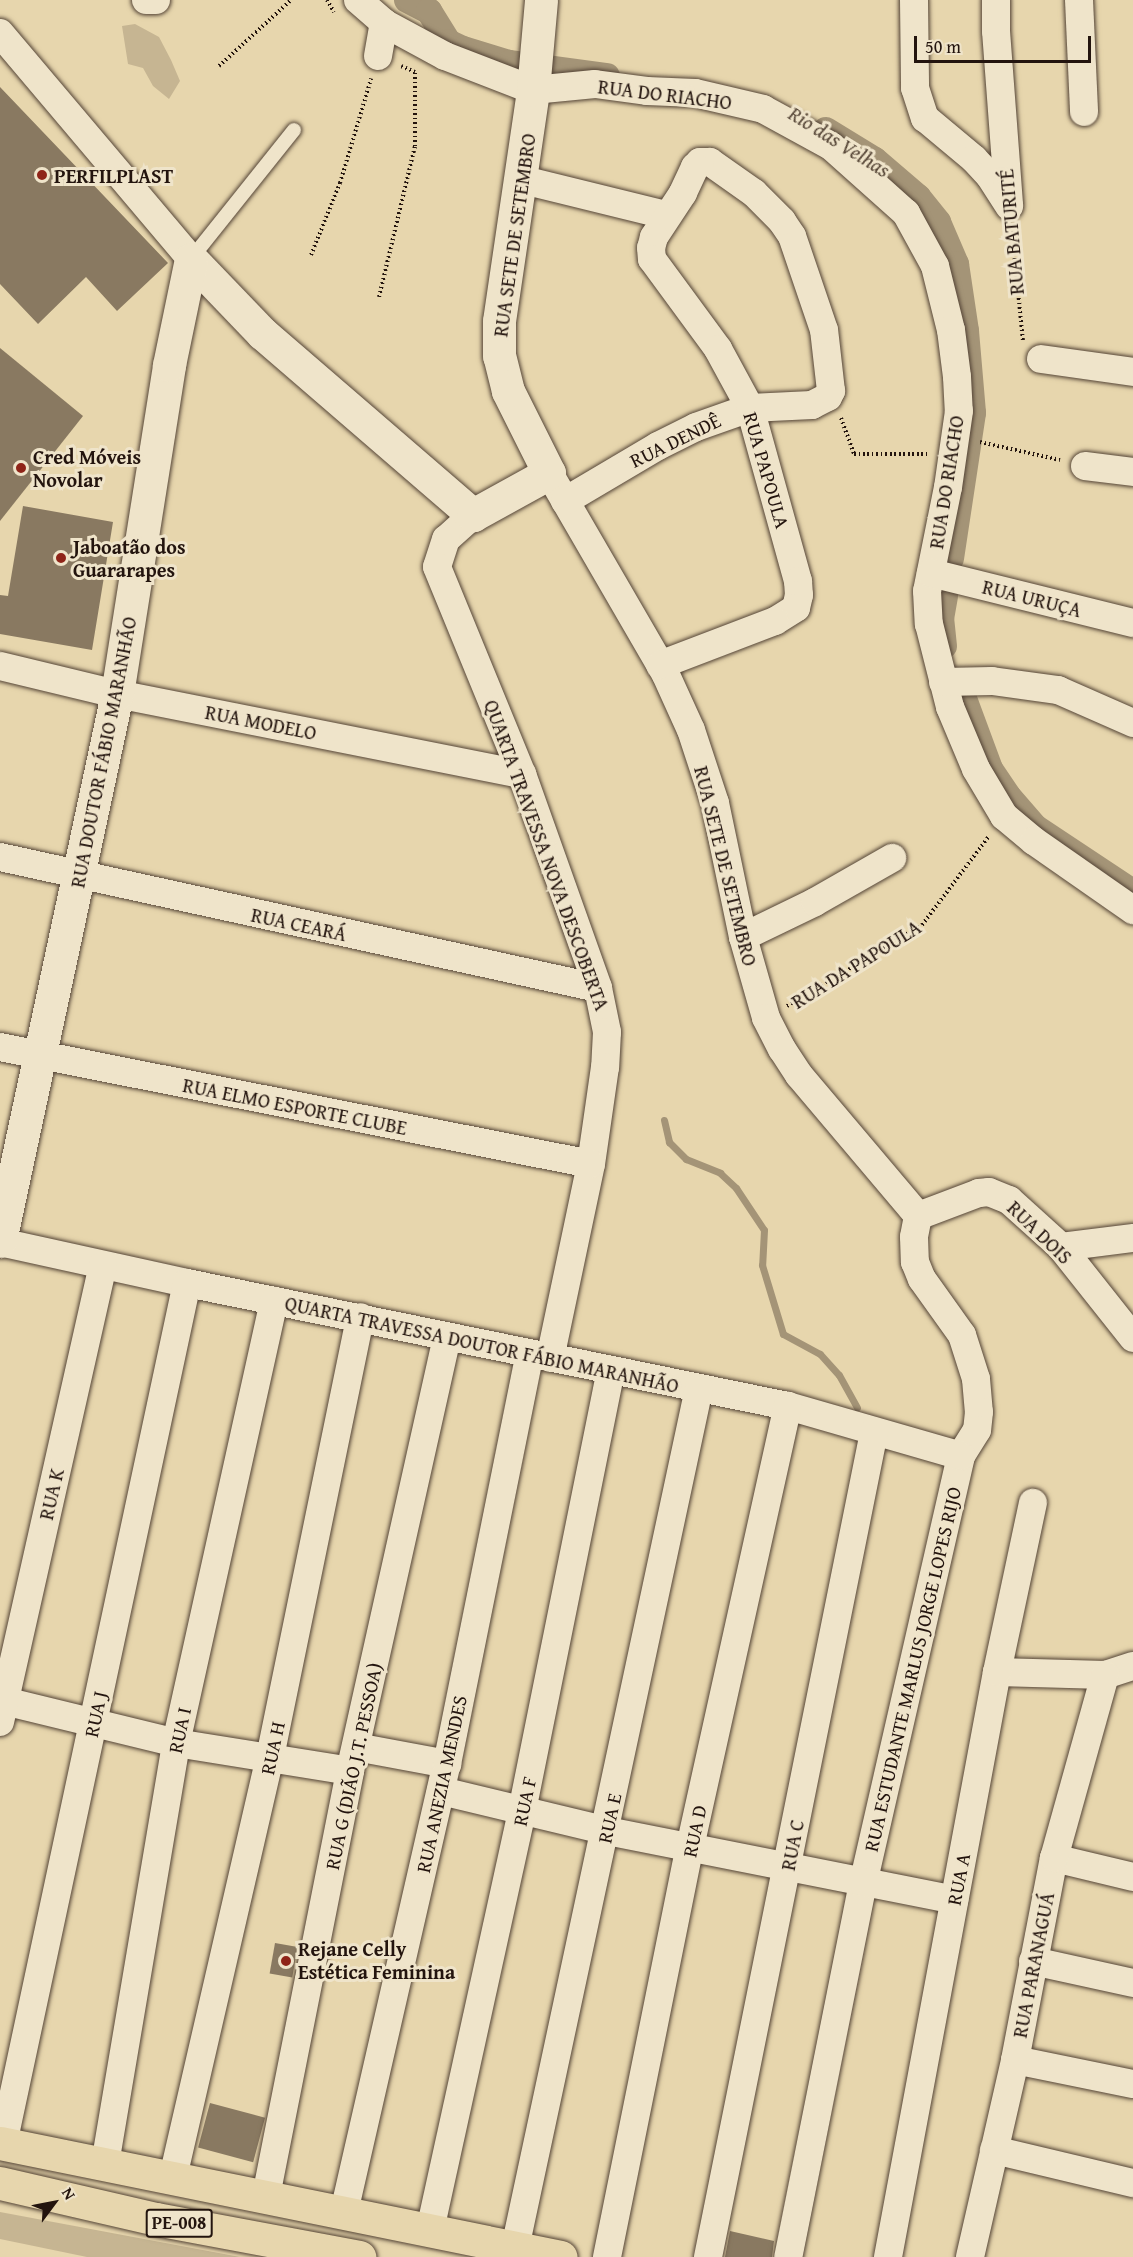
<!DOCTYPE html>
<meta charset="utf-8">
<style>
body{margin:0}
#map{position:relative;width:1133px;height:2257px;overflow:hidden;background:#e7d6ad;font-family:"Gentium Book Plus",serif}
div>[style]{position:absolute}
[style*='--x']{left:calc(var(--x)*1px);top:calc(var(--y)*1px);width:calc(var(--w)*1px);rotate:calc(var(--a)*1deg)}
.green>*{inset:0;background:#c6b592}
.stream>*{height:7px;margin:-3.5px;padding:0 3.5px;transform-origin:3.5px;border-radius:3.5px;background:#a49477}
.canal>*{height:26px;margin:-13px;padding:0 13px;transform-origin:13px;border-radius:13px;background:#a49477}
.building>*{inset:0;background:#897961;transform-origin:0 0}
.path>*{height:4px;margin-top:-2px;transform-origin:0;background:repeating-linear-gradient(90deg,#23140e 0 1.5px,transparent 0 4.5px)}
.roads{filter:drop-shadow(0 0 2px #544436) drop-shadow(0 0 2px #544436)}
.service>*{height:14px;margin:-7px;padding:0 7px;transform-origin:7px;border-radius:7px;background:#efe4ca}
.minor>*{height:28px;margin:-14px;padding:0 14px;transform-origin:14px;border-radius:14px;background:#efe4ca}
.tertiary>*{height:33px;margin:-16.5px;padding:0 16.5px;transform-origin:16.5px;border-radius:16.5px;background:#efe4ca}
.primary>*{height:33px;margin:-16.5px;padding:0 16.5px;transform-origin:16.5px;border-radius:16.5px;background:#e7d6ad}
.trunk>*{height:33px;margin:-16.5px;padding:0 16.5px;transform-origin:16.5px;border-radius:16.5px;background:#e7d6ad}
.dots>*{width:16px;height:16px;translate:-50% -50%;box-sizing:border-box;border:3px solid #efe4ca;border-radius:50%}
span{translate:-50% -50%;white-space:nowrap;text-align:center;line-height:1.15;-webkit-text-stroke:6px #efe4ca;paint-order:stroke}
.shield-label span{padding:2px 4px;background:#efe4ca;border:2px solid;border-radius:4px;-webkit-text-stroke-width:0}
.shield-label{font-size:18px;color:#23140e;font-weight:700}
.street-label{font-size:20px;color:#23140e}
.poi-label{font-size:20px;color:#23140e;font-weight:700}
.left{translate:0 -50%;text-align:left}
.water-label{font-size:21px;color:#574738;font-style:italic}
.north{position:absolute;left:24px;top:2173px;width:60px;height:60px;-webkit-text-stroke:4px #efe4ca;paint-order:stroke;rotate:58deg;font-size:16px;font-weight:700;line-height:24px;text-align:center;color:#23140e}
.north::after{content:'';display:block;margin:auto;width:21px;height:27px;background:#23140e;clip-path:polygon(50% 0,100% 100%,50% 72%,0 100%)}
.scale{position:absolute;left:914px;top:36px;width:177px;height:27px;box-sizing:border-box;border:3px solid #23140e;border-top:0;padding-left:8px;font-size:18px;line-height:21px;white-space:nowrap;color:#23140e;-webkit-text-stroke:4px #efe4ca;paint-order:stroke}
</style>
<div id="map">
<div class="green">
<i style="clip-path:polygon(135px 24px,159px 37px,171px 60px,180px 81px,169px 99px,153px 86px,143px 68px,128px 64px,122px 26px)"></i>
<i style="clip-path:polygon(0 2212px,240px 2257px,87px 2257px,0 2239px)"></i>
</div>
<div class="stream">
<i style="--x:664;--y:1120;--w:23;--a:77"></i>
<i style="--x:669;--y:1142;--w:24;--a:45"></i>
<i style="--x:686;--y:1159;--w:37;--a:22"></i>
<i style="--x:720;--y:1173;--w:22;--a:43"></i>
<i style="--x:736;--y:1188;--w:50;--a:56.3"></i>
<i style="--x:764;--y:1230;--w:35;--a:93"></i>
<i style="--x:762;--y:1265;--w:72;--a:73.1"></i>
<i style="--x:783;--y:1334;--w:42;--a:28.4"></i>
<i style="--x:820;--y:1354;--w:28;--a:48"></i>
<i style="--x:839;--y:1375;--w:37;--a:61"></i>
</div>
<div class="canal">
<i style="--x:407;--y:0;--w:25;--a:27"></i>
<i style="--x:429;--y:11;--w:36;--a:58"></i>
<i style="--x:448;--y:42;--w:17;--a:25"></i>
<i style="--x:463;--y:49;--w:48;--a:16.9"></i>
<i style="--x:509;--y:63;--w:99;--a:7.6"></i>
<i style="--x:826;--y:130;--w:57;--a:31.5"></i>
<i style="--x:875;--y:160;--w:57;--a:40.7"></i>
<i style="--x:918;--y:197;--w:32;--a:51"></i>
<i style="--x:938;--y:222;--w:46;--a:66.8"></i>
<i style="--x:956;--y:264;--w:68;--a:81.5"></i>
<i style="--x:966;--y:331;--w:82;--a:85.1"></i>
<i style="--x:973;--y:413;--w:147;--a:98.6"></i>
<i style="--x:944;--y:646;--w:27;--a:-96"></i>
<i style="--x:941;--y:619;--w:23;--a:-80"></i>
<i style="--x:959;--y:685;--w:90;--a:69.7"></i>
<i style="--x:990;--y:769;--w:34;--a:56"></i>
<i style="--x:1009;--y:797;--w:40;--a:49"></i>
<i style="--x:1035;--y:827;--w:118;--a:33.6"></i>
</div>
<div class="building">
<i style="clip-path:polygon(0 87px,168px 263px,117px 311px,86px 277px,38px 324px,0 284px)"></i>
<i style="clip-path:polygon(0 348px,83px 416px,0 521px)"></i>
<i style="clip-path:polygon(23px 506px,113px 522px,92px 650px,0 634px,0 595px,8px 596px)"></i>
<i style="left:275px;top:1943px;width:23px;height:31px;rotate:10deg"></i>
<i style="left:210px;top:2103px;width:57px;height:46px;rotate:15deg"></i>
<i style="clip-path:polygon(730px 2231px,774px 2241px,772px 2257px,725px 2257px)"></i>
</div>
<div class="path">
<i style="--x:327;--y:0;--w:14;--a:60"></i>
<i style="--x:219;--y:66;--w:98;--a:-42.5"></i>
<i style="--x:1012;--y:231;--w:112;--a:84.3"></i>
<i style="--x:311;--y:255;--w:78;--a:-68.1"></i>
<i style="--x:340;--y:183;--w:109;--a:-73.4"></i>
<i style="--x:379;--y:297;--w:155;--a:-76.6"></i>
<i style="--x:415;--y:146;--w:74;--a:-90"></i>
<i style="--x:415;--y:72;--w:15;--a:-157"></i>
<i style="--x:841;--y:418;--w:38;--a:70"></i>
<i style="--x:854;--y:454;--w:74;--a:0"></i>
<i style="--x:980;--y:442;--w:82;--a:12.7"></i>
<i style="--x:787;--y:1006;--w:157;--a:-31"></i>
<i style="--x:922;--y:925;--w:111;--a:-53"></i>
</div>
<div class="roads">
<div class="service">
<i style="--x:191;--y:259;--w:165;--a:-51.4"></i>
</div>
<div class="minor">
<i style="--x:146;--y:0;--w:10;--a:0"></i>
<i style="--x:358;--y:0;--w:35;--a:41"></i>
<i style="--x:384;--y:23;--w:69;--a:28.4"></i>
<i style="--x:445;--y:56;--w:94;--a:21.1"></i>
<i style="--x:533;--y:90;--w:62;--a:-5.5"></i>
<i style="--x:595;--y:84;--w:52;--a:7.7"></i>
<i style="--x:647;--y:91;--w:48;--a:2.4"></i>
<i style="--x:695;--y:93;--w:70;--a:13.2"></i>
<i style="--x:763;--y:109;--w:77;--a:28.6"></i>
<i style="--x:831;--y:146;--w:101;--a:41.8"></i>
<i style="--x:906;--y:213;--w:60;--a:61.3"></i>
<i style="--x:935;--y:266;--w:66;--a:76"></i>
<i style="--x:951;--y:330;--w:47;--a:82.7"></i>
<i style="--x:957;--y:377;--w:34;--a:87"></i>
<i style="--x:959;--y:411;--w:77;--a:98.2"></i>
<i style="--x:948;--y:487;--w:106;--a:101.4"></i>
<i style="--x:927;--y:591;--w:33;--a:87"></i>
<i style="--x:929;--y:624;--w:86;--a:75.8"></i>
<i style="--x:950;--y:707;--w:67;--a:67.2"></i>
<i style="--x:976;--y:769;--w:55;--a:59.2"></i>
<i style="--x:1004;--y:816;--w:39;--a:40"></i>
<i style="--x:1034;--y:841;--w:121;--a:34.9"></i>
<i style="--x:914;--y:0;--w:88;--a:89.3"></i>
<i style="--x:915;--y:88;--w:32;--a:72"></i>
<i style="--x:925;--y:118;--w:64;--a:39.9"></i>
<i style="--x:974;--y:159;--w:22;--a:47"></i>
<i style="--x:989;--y:175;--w:37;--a:57"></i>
<i style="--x:996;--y:0;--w:31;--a:90"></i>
<i style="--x:996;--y:31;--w:173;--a:85.7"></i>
<i style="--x:1079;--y:0;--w:112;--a:87.4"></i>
<i style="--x:0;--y:33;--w:296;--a:49.8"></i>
<i style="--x:378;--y:56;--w:34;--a:-80"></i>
<i style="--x:519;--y:179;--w:151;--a:13.8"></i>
<i style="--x:1041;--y:359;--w:93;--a:8"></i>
<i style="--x:1085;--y:466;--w:48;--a:7.1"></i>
<i style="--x:549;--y:473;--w:233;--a:59.9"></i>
<i style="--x:666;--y:675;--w:60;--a:65.6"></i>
<i style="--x:691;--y:730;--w:77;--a:71.8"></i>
<i style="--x:715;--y:803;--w:137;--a:78.2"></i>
<i style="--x:743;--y:937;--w:84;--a:74.1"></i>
<i style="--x:766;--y:1018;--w:35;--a:63"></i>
<i style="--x:782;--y:1049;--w:31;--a:57"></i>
<i style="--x:799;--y:1075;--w:185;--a:49.8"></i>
<i style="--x:918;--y:1216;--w:21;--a:101"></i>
<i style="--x:914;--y:1237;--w:25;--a:88"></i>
<i style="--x:915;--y:1262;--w:18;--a:68"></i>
<i style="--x:922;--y:1279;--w:69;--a:54.5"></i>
<i style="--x:962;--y:1335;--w:46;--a:72.3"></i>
<i style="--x:976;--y:1379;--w:33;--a:85"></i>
<i style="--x:979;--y:1412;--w:18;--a:96"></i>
<i style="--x:977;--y:1430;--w:31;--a:122"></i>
<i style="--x:961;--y:1456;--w:438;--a:102.9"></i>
<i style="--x:863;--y:1883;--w:381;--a:101.3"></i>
<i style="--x:565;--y:501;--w:108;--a:-30.6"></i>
<i style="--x:658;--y:446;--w:42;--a:-26.6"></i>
<i style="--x:696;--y:427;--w:57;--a:-19.4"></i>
<i style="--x:750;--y:408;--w:62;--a:-2.8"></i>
<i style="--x:812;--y:405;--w:18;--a:-27"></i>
<i style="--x:828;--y:397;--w:7;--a:-63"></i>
<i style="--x:831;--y:391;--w:61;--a:-96.5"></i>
<i style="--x:824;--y:330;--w:99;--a:-108.8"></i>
<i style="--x:792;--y:236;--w:18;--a:-124"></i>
<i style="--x:782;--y:221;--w:40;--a:-135"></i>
<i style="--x:754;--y:193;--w:54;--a:-144.8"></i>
<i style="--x:710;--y:162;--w:10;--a:180"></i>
<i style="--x:700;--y:162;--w:7;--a:135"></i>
<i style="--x:695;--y:167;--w:29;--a:115"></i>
<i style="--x:683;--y:193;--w:53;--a:123.4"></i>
<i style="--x:654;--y:237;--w:11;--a:105"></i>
<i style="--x:651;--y:248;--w:11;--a:85"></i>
<i style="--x:652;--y:259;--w:112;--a:53.7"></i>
<i style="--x:718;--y:349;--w:67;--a:61.5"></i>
<i style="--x:750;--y:408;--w:180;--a:74.5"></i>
<i style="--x:798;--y:581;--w:14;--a:86"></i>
<i style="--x:799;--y:595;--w:13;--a:103"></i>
<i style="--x:796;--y:608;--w:25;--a:148"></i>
<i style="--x:775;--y:621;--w:123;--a:159.1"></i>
<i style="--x:473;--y:515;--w:36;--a:138"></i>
<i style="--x:446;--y:539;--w:29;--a:108"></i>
<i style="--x:437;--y:567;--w:224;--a:67.7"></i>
<i style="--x:522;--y:774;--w:227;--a:70.4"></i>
<i style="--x:598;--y:988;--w:45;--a:78.4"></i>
<i style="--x:607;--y:1032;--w:35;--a:93"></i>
<i style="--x:605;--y:1067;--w:98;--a:98.2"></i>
<i style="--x:591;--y:1164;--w:198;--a:101.9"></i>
<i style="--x:931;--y:573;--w:208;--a:13.9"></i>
<i style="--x:0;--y:666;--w:120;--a:13.5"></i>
<i style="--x:117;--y:694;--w:413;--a:11.2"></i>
<i style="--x:943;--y:682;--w:49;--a:-1.2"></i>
<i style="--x:992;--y:681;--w:67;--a:7.8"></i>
<i style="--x:1058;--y:690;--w:82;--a:23.7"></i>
<i style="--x:0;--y:857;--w:612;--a:12.36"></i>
<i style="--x:743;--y:937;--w:80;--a:-25.9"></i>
<i style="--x:815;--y:902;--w:89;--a:-29.7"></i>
<i style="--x:0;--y:1047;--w:602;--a:11.2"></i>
<i style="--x:918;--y:1216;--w:65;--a:-20.7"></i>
<i style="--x:979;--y:1193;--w:10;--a:-6"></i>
<i style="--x:989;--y:1192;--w:22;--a:22"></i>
<i style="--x:1009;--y:1200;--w:70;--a:42.1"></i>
<i style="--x:1061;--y:1247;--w:116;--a:51.6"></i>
<i style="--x:0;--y:1242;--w:191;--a:12.4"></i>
<i style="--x:187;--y:1283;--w:613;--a:11.57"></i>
<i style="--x:788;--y:1406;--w:180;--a:16.1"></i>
<i style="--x:1061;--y:1247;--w:73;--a:-7.1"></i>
<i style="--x:997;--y:1672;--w:108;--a:1.6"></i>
<i style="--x:1105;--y:1675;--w:29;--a:-18"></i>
<i style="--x:0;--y:1700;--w:181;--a:13.7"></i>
<i style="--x:176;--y:1743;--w:176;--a:9.1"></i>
<i style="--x:0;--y:1722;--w:468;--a:-77.3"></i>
<i style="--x:356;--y:1747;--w:93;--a:10.6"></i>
<i style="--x:441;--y:1791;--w:171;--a:13.5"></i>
<i style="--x:607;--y:1831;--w:354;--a:11.2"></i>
<i style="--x:1054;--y:1858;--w:81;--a:13.5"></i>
<i style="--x:1033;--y:1961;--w:102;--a:12.4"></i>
<i style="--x:1015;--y:2060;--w:120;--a:11.5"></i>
<i style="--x:3;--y:2144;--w:880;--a:-77.94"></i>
<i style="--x:994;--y:2150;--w:143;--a:13.4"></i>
<i style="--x:105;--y:2164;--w:427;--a:-80.4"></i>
<i style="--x:176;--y:1743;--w:453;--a:-77.5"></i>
<i style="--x:173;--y:2177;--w:431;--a:-77"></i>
<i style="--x:270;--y:1757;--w:449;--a:-78.4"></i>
<i style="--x:266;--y:2196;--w:433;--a:-78.8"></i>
<i style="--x:350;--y:1771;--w:445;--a:-77.4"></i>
<i style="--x:344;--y:2212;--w:460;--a:-77.1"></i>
<i style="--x:447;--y:1764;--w:418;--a:-78.6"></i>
<i style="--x:430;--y:2230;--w:429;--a:-77.6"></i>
<i style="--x:522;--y:1811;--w:450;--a:-78.6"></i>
<i style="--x:515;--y:2248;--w:879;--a:-77.92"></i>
<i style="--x:607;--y:2257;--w:418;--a:-78.6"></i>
<i style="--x:690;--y:1847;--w:452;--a:-77.5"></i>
<i style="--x:708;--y:2257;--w:842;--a:-78.62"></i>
<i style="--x:888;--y:2257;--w:595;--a:-79.45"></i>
<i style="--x:997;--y:1672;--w:173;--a:-78"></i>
<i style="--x:970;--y:2257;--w:202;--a:-77.1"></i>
<i style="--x:1015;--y:2060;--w:206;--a:-79.1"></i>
<i style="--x:1054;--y:1858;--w:190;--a:-74.4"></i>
</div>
<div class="tertiary">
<i style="--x:191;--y:259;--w:103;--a:46.2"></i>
<i style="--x:262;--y:333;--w:279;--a:40.8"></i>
<i style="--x:473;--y:515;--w:87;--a:-28.9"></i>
<i style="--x:549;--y:473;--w:92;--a:-116.6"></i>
<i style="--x:508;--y:391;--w:36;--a:-104"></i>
<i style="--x:499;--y:356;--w:35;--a:-90"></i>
<i style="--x:499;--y:321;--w:233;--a:-81.6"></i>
<i style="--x:533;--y:90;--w:90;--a:-84.9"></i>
<i style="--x:0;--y:1241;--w:559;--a:-77.93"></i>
<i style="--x:117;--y:694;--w:333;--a:-81"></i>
<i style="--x:169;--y:365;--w:108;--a:-78.3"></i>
</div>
<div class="primary">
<i style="--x:0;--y:2143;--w:572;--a:11.49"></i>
</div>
<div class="trunk">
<i style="--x:0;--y:2183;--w:160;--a:13"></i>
<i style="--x:156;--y:2219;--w:207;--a:10.6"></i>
</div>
</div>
<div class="dots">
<i style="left:42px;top:175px;background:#8f2418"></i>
<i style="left:21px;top:468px;background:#8f2418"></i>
<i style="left:61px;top:558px;background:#8f2418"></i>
<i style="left:286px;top:1961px;background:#8f2418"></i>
</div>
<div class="shield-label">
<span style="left:179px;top:2223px">PE-008</span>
</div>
<div class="street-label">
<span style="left:665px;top:94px;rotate:7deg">RUA DO RIACHO</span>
<span style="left:1011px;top:232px;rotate:-95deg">RUA BATURITÉ</span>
<span style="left:514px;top:235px;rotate:-82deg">RUA SETE DE SETEMBRO</span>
<span style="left:675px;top:440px;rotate:-26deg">RUA DENDÊ</span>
<span style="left:767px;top:470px;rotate:74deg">RUA PAPOULA</span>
<span style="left:946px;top:482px;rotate:-81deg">RUA DO RIACHO</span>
<span style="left:1032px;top:598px;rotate:14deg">RUA URUÇA</span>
<span style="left:261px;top:722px;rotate:11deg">RUA MODELO</span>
<span style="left:103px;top:752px;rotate:-79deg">RUA DOUTOR FÁBIO MARANHÃO</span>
<span style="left:547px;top:855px;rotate:70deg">QUARTA TRAVESSA NOVA DESCOBERTA</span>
<span style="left:726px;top:866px;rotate:76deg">RUA SETE DE SETEMBRO</span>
<span style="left:299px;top:924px;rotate:12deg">RUA CEARÁ</span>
<span style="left:856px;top:964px;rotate:-32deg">RUA DA PAPOULA</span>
<span style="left:295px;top:1106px;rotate:11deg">RUA ELMO ESPORTE CLUBE</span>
<span style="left:1040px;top:1232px;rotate:44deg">RUA DOIS</span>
<span style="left:482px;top:1344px;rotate:12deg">QUARTA TRAVESSA DOUTOR FÁBIO MARANHÃO</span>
<span style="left:51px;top:1494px;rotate:-77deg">RUA K</span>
<span style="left:912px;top:1669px;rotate:-77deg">RUA ESTUDANTE MARLUS JORGE LOPES RIJO</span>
<span style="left:95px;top:1714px;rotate:-78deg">RUA J</span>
<span style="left:179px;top:1730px;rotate:-78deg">RUA I</span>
<span style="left:272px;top:1748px;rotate:-78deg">RUA H</span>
<span style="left:353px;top:1766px;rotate:-78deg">RUA G (DIÃO J.T. PESSOA)</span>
<span style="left:441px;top:1784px;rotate:-78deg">RUA ANEZIA MENDES</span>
<span style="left:524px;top:1801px;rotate:-78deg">RUA F</span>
<span style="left:609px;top:1818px;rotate:-78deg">RUA E</span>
<span style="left:694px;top:1831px;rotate:-78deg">RUA D</span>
<span style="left:792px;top:1845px;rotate:-79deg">RUA C</span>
<span style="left:958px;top:1879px;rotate:-79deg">RUA A</span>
<span style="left:1033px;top:1965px;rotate:-79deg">RUA PARANAGUÁ</span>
</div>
<div class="poi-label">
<span class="left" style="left:54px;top:175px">PERFILPLAST</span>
<span class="left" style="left:33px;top:468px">Cred Móveis<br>Novolar</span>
<span class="left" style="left:73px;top:558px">Jaboatão dos<br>Guararapes</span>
<span class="left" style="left:298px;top:1960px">Rejane Celly<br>Estética Feminina</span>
</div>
<div class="water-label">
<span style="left:839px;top:142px;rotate:32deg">Rio das Velhas</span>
</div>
<div class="north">N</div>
<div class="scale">50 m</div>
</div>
